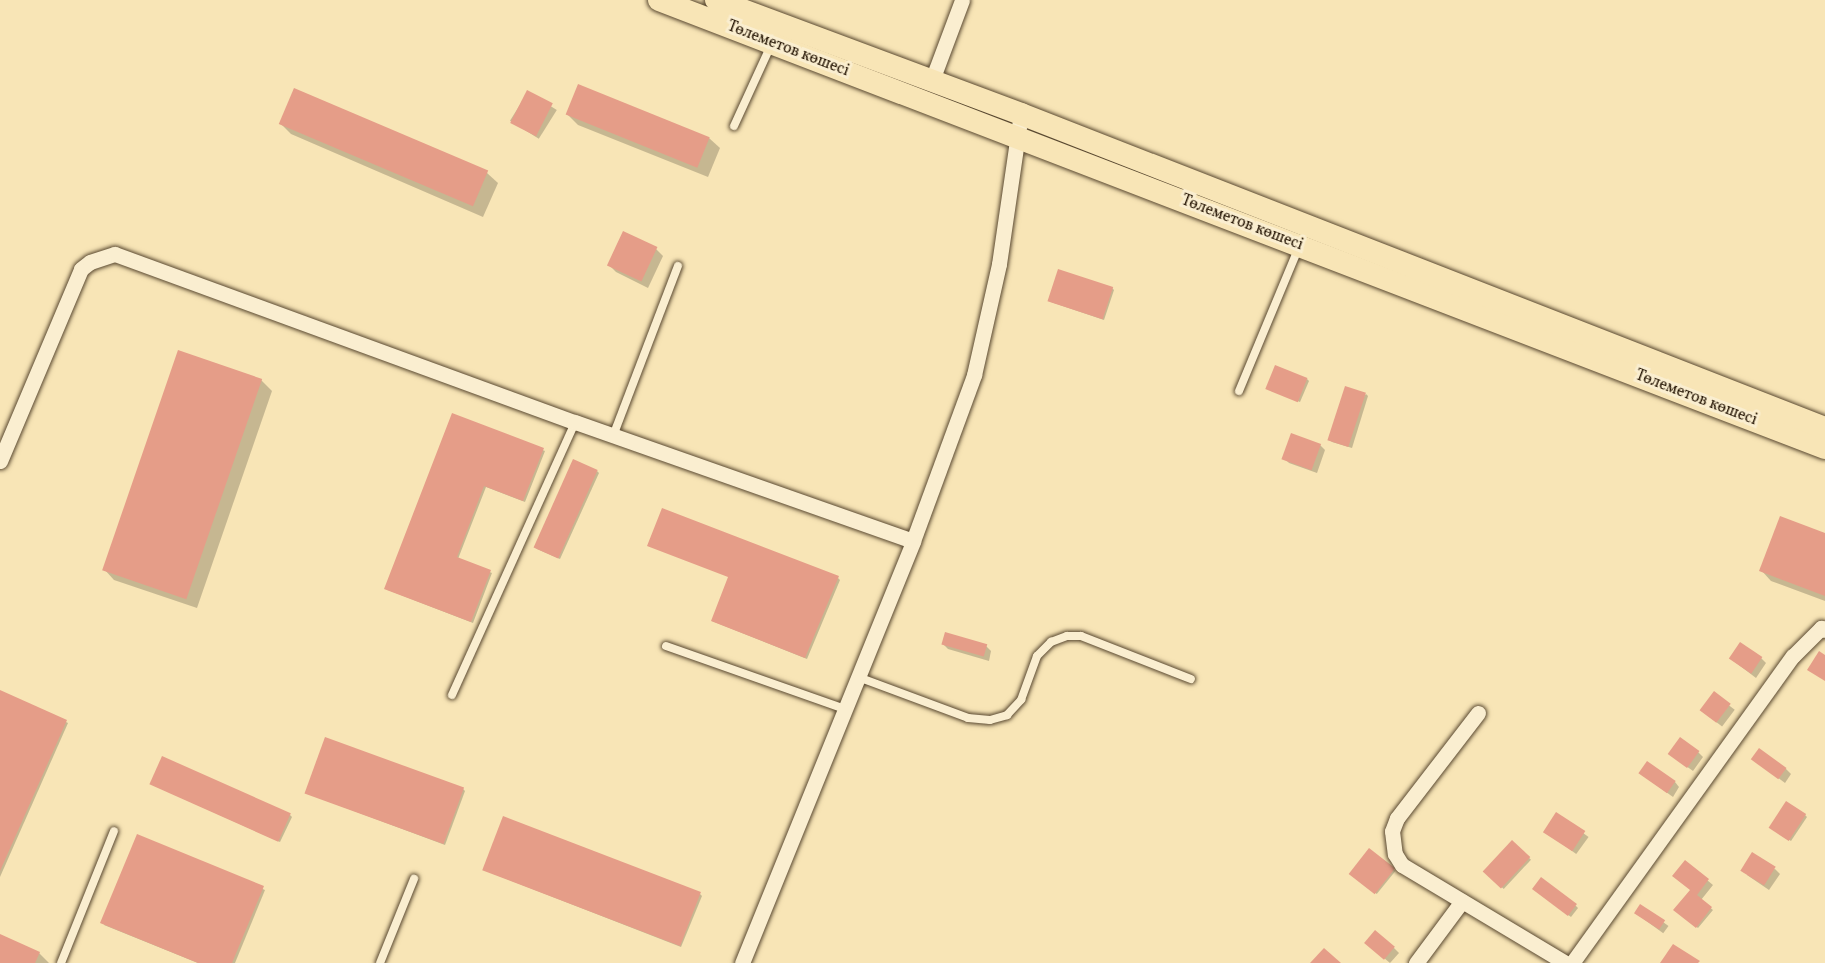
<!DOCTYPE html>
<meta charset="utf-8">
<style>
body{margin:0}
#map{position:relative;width:1825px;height:963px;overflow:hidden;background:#f8e5b6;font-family:Vollkorn,serif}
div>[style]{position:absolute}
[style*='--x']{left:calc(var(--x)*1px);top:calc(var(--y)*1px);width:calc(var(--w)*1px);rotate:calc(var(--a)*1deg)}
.shadow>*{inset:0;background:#0003;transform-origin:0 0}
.building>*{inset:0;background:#e59d88;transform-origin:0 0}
.roads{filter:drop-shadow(0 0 2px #594830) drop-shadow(0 0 2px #594830)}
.service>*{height:8px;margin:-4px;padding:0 4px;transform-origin:4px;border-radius:4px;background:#faeed0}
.minor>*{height:15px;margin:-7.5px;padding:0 7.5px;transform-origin:7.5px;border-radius:7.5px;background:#faeed0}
.primary>*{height:22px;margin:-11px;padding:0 11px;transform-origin:11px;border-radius:11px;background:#f8e5b6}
span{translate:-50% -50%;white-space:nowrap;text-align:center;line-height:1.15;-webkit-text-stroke:6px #faeed0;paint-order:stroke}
.street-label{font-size:16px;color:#241403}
</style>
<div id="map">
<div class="shadow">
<i style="left:528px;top:92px;width:34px;height:34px;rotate:32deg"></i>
<i style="clip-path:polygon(567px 114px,709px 138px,720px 148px,708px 177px,578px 125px)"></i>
<i style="clip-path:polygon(281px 124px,487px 173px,498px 183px,483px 217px,291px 134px)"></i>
<i style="clip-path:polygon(656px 249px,663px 256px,648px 288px,616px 272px,609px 265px)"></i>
<i style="clip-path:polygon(1112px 288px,1114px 290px,1104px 320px,1051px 302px)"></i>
<i style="clip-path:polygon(1307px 379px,1309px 381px,1300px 402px,1270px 390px)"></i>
<i style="clip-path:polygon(261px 380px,272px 391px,197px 608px,114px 580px,104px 569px)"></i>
<i style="clip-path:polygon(1366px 394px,1368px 396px,1352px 448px,1332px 442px,1330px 440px)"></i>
<i style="clip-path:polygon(453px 415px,545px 451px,525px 502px,486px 487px,458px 559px,492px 573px,473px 623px,388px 590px)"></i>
<i style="clip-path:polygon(1320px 445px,1325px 450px,1317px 473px,1289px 463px,1284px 458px)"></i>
<i style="clip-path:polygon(597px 471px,599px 473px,560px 559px,537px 549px,535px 547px)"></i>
<i style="clip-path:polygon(1825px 535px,1825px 601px,1771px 581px,1761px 570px)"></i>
<i style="clip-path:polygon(838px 578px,840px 580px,807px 659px,712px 621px)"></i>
<i style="clip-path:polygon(943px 644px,986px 646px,991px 651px,989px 661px,948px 649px)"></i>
<i style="clip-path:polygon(1761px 658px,1766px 663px,1756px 678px,1731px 659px)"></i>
<i style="clip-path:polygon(0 691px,68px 723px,0 877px)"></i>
<i style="left:1714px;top:694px;width:26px;height:21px;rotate:37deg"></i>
<i style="clip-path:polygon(1698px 752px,1703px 757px,1693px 771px,1675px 758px)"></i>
<i style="clip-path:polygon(163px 758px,290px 815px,292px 817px,280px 842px,153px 785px)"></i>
<i style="clip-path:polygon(1758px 763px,1786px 769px,1791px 774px,1785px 783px)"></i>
<i style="clip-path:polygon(1641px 774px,1675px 782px,1679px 787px,1673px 797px)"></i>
<i style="clip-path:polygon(463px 789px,465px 791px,445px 845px,306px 793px)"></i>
<i style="left:1557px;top:814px;width:39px;height:21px;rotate:36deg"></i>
<i style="clip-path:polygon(1805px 815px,1807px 817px,1791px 841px,1772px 829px)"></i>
<i style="clip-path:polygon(138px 836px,265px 890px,235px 963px,198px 963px,104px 925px)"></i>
<i style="left:1512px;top:842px;width:26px;height:40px;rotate:43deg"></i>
<i style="left:1370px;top:850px;width:33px;height:30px;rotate:39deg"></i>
<i style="clip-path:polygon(1685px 862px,1713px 885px,1701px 900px,1713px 910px,1698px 928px,1677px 912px,1691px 890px)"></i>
<i style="clip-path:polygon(1775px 869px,1780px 874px,1769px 890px,1747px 875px)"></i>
<i style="clip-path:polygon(484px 870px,700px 894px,702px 896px,681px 947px)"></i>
<i style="clip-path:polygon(1536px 891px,1576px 906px,1578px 908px,1571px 917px)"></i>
<i style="left:1641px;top:906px;width:34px;height:9px;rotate:36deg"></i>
<i style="clip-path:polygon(0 936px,39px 953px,49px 963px,0 963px)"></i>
<i style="clip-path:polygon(1371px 947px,1394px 948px,1399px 953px,1390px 963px)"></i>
</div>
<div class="building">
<i style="left:578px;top:84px;width:142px;height:33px;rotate:22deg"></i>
<i style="left:294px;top:88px;width:211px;height:39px;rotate:23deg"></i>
<i style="left:527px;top:90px;width:29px;height:37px;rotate:27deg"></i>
<i style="left:623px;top:231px;width:38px;height:38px;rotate:25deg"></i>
<i style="left:1058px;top:269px;width:58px;height:34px;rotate:18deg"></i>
<i style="left:178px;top:350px;width:89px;height:233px;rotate:19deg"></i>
<i style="left:1275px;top:365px;width:35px;height:26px;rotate:22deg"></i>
<i style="left:1345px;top:386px;width:22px;height:57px;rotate:18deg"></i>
<i style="clip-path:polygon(452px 413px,544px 448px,523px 501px,484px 486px,457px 557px,491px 570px,471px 622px,384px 589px)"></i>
<i style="left:1291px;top:433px;width:32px;height:28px;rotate:20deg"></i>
<i style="left:573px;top:459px;width:27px;height:97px;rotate:24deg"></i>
<i style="clip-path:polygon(662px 508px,839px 576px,805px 658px,711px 621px,728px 577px,647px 546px)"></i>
<i style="clip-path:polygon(1780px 516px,1825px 533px,1825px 596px,1759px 571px)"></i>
<i style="left:945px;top:632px;width:44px;height:13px;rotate:16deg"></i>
<i style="left:1740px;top:642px;width:27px;height:20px;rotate:34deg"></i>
<i style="clip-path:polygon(1819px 651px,1825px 655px,1825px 681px,1807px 670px)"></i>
<i style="clip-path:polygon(0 690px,67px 720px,0 871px)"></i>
<i style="left:1714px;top:691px;width:21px;height:24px;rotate:37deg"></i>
<i style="left:325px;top:737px;width:148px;height:60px;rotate:20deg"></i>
<i style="left:1680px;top:737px;width:24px;height:21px;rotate:36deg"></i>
<i style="left:1759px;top:748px;width:34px;height:14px;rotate:36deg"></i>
<i style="left:162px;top:756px;width:141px;height:31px;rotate:24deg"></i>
<i style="left:1647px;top:761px;width:35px;height:15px;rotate:35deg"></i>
<i style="left:1786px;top:801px;width:24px;height:32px;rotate:33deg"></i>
<i style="left:1556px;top:812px;width:35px;height:24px;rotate:33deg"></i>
<i style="left:503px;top:816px;width:212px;height:58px;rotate:21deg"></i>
<i style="clip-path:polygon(137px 834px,264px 886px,232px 963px,198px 963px,100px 923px)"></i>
<i style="left:1512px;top:840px;width:25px;height:43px;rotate:43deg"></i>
<i style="left:1369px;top:848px;width:33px;height:33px;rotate:38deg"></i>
<i style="left:1752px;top:852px;width:28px;height:22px;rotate:32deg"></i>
<i style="clip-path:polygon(1685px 860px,1709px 879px,1697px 895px,1712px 907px,1696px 928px,1673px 910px,1690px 890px,1672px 876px)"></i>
<i style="left:1541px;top:877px;width:45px;height:15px;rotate:37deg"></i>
<i style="left:1640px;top:904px;width:30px;height:11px;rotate:33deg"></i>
<i style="left:1375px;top:930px;width:26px;height:17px;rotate:40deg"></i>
<i style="clip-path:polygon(0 934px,40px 952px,35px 963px,0 963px)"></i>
<i style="clip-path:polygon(1673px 944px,1700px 961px,1698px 963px,1660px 963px)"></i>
<i style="clip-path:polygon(1324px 948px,1341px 963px,1310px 963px)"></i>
</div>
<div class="roads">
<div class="service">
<i style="--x:734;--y:126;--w:89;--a:-65.4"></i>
<i style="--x:1239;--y:391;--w:156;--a:-67.4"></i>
<i style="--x:613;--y:436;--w:182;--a:-69.1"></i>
<i style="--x:666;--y:646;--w:190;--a:19.4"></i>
<i style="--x:858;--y:677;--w:117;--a:20.4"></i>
<i style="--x:968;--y:718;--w:22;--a:5"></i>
<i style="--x:990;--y:720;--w:18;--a:-16"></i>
<i style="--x:1007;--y:715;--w:21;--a:-47"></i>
<i style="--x:1021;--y:700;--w:47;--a:-70"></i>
<i style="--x:1037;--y:656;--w:20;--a:-45"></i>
<i style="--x:1051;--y:642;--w:17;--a:-21"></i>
<i style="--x:1067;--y:636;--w:14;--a:0"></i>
<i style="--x:1081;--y:636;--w:118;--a:21.4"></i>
<i style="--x:452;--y:695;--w:299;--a:-65.7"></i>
<i style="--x:61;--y:963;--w:142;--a:-68.1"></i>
<i style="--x:380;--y:963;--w:91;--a:-68"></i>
</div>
<div class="minor">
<i style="--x:932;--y:80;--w:85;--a:-69.4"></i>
<i style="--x:0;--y:461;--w:208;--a:-67.1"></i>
<i style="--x:81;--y:269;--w:11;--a:-38"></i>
<i style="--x:90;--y:262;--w:26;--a:-18"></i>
<i style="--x:115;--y:254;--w:490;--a:20.1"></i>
<i style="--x:575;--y:422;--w:358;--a:19.4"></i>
<i style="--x:1478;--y:713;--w:133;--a:127.6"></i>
<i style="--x:1397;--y:818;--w:14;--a:111"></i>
<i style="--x:1392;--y:831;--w:23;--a:83"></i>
<i style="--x:1395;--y:854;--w:13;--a:58"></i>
<i style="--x:1402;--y:865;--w:191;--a:30.9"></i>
<i style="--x:742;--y:963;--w:455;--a:-67.9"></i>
<i style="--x:913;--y:541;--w:177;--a:-69.8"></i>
<i style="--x:974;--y:375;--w:114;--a:-77.3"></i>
<i style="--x:999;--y:264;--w:152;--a:-81.7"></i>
<i style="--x:1416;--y:963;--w:77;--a:-53.4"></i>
<i style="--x:1572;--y:963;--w:378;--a:-54.3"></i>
<i style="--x:1793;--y:656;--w:40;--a:-45"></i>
<i style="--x:1821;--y:628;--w:4;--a:27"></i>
</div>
<div class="primary">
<i style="--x:659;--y:0;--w:1249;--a:21.02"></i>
<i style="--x:716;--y:0;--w:326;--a:20.5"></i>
<i style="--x:1021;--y:114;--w:863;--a:21.33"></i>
</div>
</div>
<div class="street-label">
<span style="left:788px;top:49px;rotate:21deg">Төлеметов көшесі</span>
<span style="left:1242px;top:223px;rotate:21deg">Төлеметов көшесі</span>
<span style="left:1696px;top:398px;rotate:21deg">Төлеметов көшесі</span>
</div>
</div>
